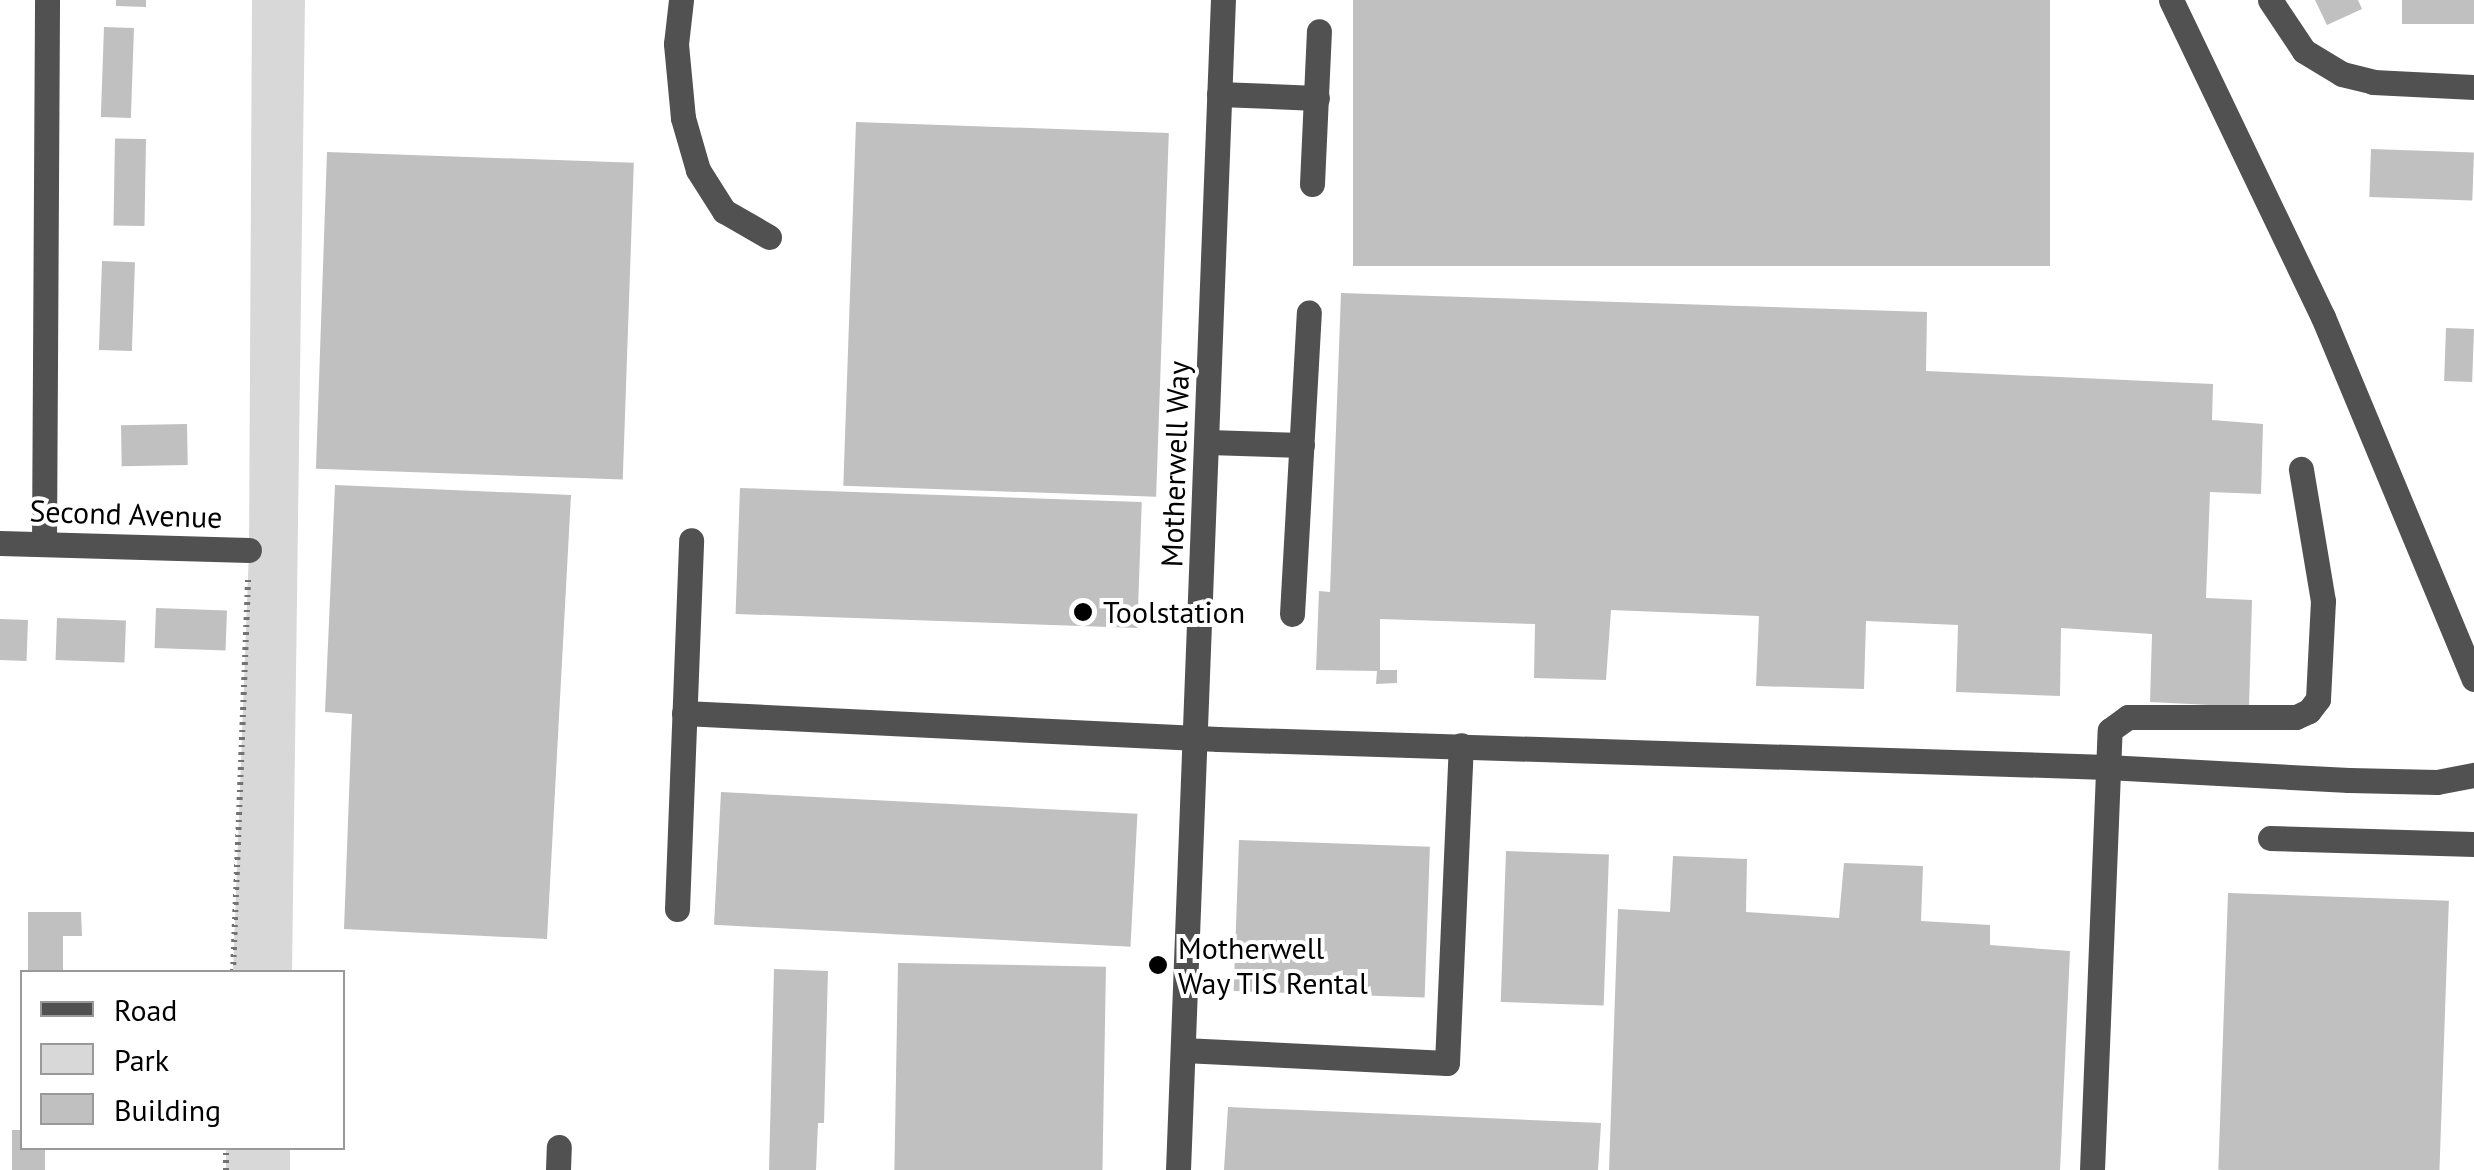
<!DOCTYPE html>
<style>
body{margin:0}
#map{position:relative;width:2474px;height:1170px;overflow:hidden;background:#fff;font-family:"PT Sans",sans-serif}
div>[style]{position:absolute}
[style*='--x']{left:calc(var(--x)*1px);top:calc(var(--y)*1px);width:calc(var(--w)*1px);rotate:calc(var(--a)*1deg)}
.green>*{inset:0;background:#d8d8d8;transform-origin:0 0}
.building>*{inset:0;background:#c0c0c0;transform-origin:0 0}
.path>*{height:6px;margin-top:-3px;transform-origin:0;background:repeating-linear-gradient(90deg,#737373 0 2.5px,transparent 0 7.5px)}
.minor>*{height:25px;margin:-12.5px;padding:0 12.5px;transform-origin:12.5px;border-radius:12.5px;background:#515151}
.dots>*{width:28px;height:28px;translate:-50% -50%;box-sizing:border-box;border:5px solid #fff;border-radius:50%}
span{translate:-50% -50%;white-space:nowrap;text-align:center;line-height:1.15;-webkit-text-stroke:8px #fff;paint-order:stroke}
.street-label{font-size:30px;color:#000}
.poi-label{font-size:30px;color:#000}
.left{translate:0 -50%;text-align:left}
.legend{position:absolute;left:20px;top:970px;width:325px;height:180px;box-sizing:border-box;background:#fff;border:2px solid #999;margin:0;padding:12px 18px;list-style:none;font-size:30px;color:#000}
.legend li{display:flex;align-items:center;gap:20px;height:50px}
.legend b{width:50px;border:2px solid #999}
</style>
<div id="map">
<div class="green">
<i style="clip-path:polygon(252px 0,305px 0,292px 972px,233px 972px,249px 550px)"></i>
<i style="left:226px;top:1148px;width:64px;height:22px"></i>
</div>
<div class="building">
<i style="clip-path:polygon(116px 0,146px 0,146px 7px,116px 6px)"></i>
<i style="left:1353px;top:0;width:697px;height:266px"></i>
<i style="clip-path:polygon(2315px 0,2358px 0,2362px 9px,2327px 25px)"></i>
<i style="left:2402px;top:0;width:72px;height:24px"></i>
<i style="left:104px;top:27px;width:30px;height:90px;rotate:2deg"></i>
<i style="left:856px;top:122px;width:313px;height:364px;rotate:2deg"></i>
<i style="left:146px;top:139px;width:87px;height:31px;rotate:91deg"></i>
<i style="left:2371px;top:149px;width:103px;height:48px;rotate:2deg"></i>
<i style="left:327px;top:152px;width:307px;height:317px;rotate:2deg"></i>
<i style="left:102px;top:261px;width:33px;height:89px;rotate:2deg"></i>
<i style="clip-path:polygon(1341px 293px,1927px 312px,1926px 371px,2213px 384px,2212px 420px,2263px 424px,2261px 494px,2210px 492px,2206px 598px,2252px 600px,2249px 707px,2150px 702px,2152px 634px,2061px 628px,2060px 696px,1956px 692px,1958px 625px,1866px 621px,1864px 689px,1756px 686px,1759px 616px,1611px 610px,1606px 680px,1534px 678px,1535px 624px,1380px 619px,1380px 670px,1397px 670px,1397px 683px,1376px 684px,1377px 671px,1316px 670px,1319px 591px,1330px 592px)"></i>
<i style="left:2446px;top:328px;width:28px;height:53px;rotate:2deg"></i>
<i style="left:187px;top:424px;width:41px;height:66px;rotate:89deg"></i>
<i style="clip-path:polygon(335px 485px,571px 495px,547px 939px,344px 929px,352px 714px,325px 712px)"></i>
<i style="left:740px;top:488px;width:402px;height:126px;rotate:2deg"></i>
<i style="left:156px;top:608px;width:71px;height:40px;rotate:2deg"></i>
<i style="left:57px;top:618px;width:69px;height:42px;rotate:2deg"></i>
<i style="left:0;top:619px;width:28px;height:41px;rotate:2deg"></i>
<i style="left:721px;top:792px;width:417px;height:133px;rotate:3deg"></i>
<i style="left:1239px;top:840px;width:191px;height:151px;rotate:2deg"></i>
<i style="left:1506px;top:851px;width:103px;height:151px;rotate:2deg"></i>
<i style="clip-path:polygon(1673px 856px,1747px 859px,1746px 912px,1839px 918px,1844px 863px,1923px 866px,1921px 921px,1990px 925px,1990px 945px,2070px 951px,2060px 1170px,1609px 1170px,1618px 909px,1670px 912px)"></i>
<i style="left:2228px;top:893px;width:221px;height:277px;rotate:2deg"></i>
<i style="clip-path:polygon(28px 912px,81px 912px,82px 936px,63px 936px,63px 972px,28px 972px)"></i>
<i style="left:898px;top:963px;width:208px;height:207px;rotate:1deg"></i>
<i style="clip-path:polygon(774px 969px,828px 971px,824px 1123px,818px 1123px,816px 1170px,769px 1170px)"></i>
<i style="clip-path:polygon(1228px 1107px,1601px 1123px,1598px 1170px,1224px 1170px)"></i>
<i style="clip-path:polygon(12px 1130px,22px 1130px,22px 1148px,45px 1148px,45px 1170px,12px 1170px)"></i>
</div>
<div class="path">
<i style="--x:233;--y:972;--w:393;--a:-87.8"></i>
<i style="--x:226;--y:1170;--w:22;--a:-90"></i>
</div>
<div class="minor">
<i style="--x:681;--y:0;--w:44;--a:96.5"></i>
<i style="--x:676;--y:44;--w:74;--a:84.6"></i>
<i style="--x:683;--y:118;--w:54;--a:73.9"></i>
<i style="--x:698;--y:170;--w:49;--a:57.6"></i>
<i style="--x:724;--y:211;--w:52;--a:30"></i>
<i style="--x:2171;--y:0;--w:352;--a:64.4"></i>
<i style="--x:2323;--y:317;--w:392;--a:67.4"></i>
<i style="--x:2270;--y:0;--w:61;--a:56.3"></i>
<i style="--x:2304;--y:51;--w:44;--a:31.2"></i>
<i style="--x:2342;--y:74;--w:32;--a:14"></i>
<i style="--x:2373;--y:82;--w:101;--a:2.8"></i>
<i style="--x:1219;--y:94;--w:98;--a:2.3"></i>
<i style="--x:1312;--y:184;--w:153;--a:-87.4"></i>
<i style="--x:1208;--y:442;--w:94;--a:1.8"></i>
<i style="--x:0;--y:543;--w:249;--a:1.6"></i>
<i style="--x:44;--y:544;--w:544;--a:-89.68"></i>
<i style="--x:1292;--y:614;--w:302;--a:-86.8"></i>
<i style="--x:684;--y:713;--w:535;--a:2.79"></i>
<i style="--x:1218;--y:739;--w:889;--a:1.8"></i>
<i style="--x:2107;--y:767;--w:242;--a:3.1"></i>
<i style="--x:2349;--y:780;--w:88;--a:1.3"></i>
<i style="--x:2437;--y:782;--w:38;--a:-11"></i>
<i style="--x:2270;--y:838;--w:204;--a:1.7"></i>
<i style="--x:677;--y:909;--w:369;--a:-87.8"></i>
<i style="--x:1183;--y:1050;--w:264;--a:2.8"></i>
<i style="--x:1447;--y:1063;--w:318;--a:-87.5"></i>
<i style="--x:558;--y:1170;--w:23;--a:-88"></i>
<i style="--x:1178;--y:1170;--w:1171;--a:-87.8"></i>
<i style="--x:2092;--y:1170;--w:440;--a:-87.7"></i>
<i style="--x:2110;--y:730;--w:22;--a:-36"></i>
<i style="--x:2128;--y:717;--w:168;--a:0"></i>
<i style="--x:2296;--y:717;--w:14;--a:-25"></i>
<i style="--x:2309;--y:711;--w:15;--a:-53"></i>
<i style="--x:2318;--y:699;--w:98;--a:-87.1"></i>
<i style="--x:2323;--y:601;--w:134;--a:-99.5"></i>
</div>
<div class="dots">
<i style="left:1083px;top:612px;background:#000"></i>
<i style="left:1158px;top:965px;background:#000"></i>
</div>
<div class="street-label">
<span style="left:1175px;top:464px;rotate:-88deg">Motherwell Way</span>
<span style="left:126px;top:514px;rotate:2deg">Second Avenue</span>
</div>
<div class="poi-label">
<span class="left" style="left:1103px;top:612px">Toolstation</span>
<span class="left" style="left:1178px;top:965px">Motherwell<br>Way TIS Rental</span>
</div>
<ul class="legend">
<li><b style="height:12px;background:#515151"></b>Road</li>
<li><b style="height:28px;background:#d8d8d8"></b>Park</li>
<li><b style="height:28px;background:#c0c0c0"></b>Building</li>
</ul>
</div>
